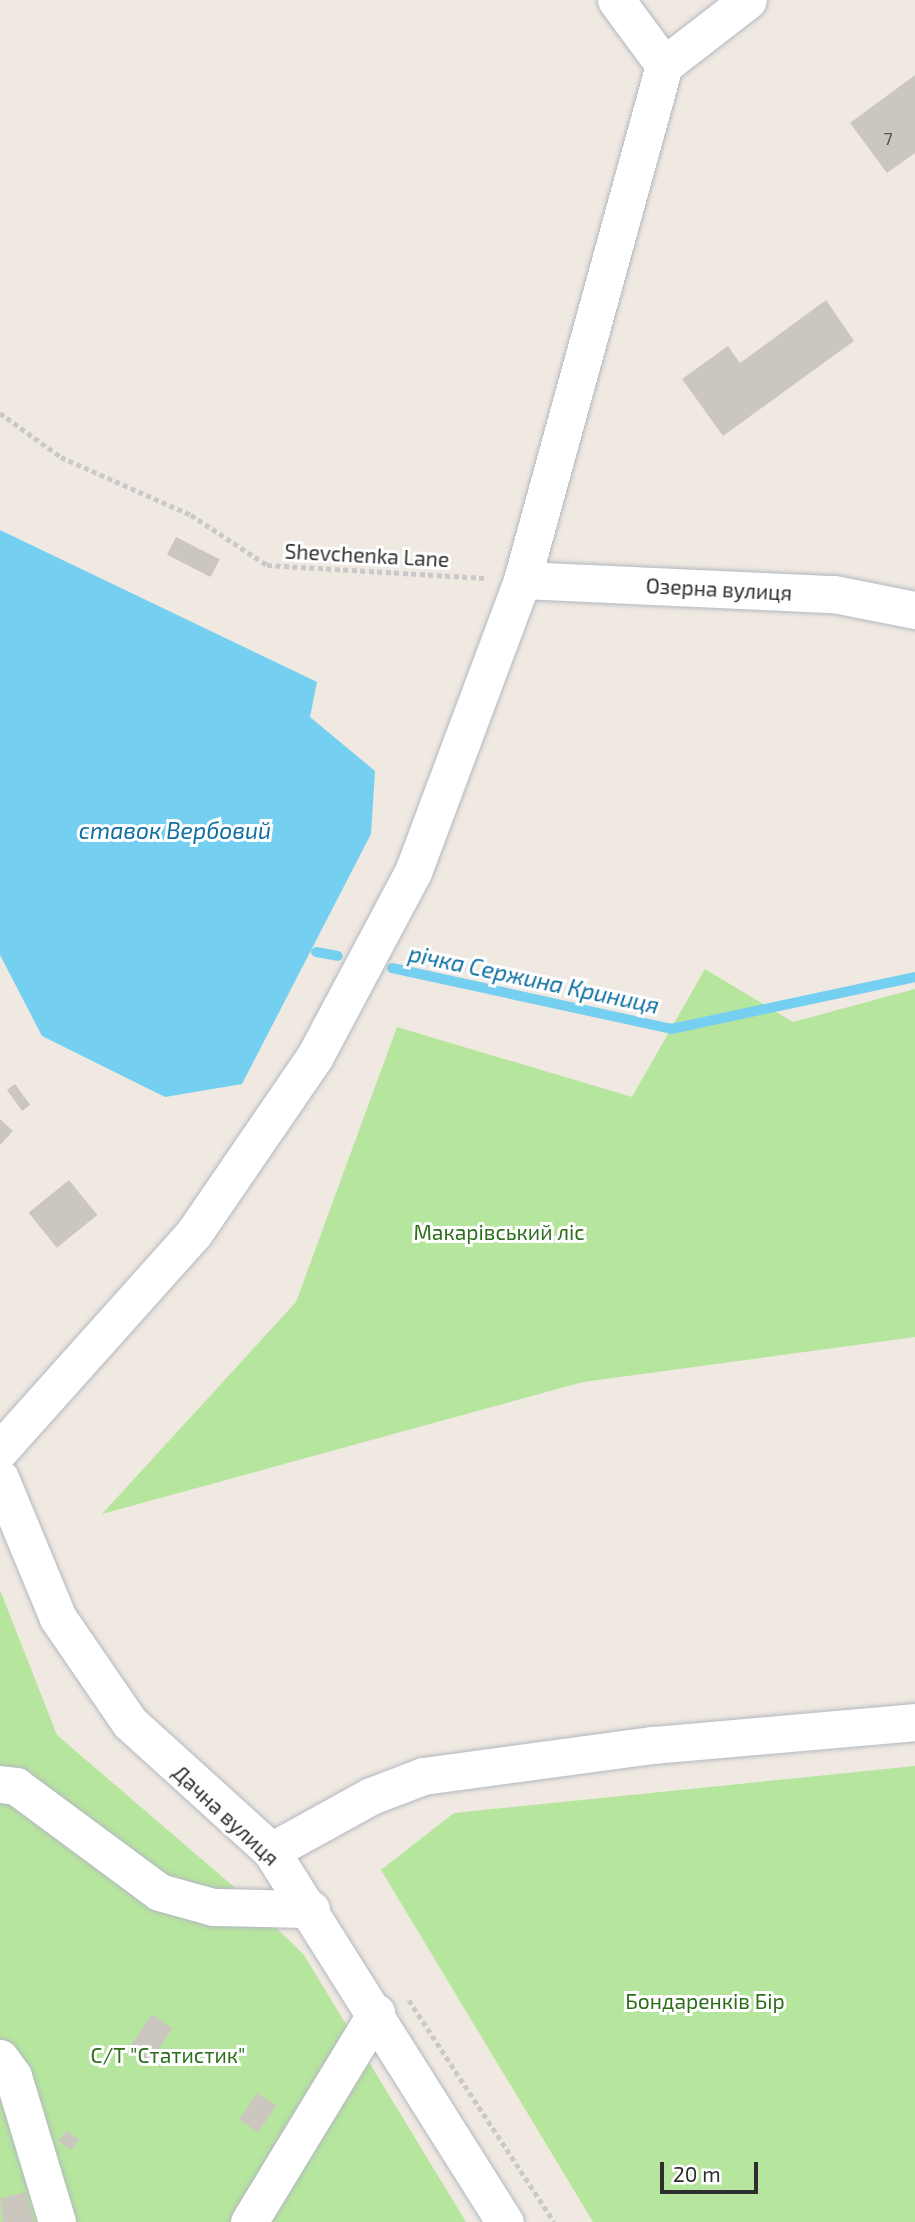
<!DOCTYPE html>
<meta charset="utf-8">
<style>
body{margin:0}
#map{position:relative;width:915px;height:2222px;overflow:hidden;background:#efe9e1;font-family:"Exo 2",sans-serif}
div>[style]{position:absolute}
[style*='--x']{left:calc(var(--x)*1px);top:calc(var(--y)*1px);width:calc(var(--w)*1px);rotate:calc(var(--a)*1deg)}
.green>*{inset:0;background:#b6e59e}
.water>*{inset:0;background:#75cff0}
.stream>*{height:10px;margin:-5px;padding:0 5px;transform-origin:5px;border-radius:5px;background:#75cff0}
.building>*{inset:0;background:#cbc7bf;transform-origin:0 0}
.path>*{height:4.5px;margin-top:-2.25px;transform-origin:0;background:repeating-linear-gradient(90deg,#c9c9c9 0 5px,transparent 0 8.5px)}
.roads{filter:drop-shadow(0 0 2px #b4b7c1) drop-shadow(0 0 2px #b4b7c1)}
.minor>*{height:37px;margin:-18.5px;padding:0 18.5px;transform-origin:18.5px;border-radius:18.5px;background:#fff}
span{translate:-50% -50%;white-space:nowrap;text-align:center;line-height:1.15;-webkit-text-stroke:6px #fff;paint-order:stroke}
.number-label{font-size:18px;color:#555452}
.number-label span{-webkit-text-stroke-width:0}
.street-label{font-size:21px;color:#2e2e2e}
.park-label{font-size:21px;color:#2c6e1b}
.water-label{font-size:23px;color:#0d6fa3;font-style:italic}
.scale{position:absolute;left:660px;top:2162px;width:98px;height:32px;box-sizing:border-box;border:4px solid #2e2e2e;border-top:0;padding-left:9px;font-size:21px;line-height:24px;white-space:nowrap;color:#2e2e2e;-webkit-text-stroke:5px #fff;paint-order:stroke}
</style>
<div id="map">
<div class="green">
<i style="clip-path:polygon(705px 969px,793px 1022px,915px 989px,915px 1337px,583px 1382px,102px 1514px,296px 1302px,397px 1027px,632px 1097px)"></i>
<i style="clip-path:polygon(0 1590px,57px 1735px,241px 1893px,304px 1955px,466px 2222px,0 2222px)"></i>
<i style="clip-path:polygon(915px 1766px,915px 2222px,593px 2222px,381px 1870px,454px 1813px)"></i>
</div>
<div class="water">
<i style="clip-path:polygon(0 530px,317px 682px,310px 717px,375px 771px,371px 834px,242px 1084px,165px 1097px,42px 1036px,0 955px)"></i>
</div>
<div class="stream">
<i style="--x:316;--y:952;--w:22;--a:10"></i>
<i style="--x:392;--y:968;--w:286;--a:12.3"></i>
<i style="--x:671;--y:1029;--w:249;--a:-12"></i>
</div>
<div class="building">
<i style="clip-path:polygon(915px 75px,915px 153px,887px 173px,850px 123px)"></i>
<i style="clip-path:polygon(826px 300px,854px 341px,723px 436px,682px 379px,728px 346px,740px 363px)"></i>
<i style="left:176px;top:537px;width:49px;height:20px;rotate:27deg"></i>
<i style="left:15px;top:1084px;width:26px;height:10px;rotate:54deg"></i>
<i style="clip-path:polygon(0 1119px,13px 1131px,0 1145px)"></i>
<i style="left:69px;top:1180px;width:45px;height:52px;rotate:51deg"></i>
<i style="left:152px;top:2014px;width:25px;height:42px;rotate:34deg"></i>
<i style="left:257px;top:2093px;width:23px;height:32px;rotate:34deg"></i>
<i style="clip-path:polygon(67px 2131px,79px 2140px,71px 2150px,58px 2141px)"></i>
<i style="clip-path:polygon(25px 2192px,34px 2222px,3px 2222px,0 2199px)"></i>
</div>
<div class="path">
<i style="--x:0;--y:413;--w:75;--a:35.8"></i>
<i style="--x:61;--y:457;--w:142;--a:24"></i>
<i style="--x:191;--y:515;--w:91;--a:33.3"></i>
<i style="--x:267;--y:565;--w:219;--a:3.4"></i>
<i style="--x:409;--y:2000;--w:265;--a:56.8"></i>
</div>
<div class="roads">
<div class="minor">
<i style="--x:616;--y:0;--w:81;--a:53.6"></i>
<i style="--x:522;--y:580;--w:312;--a:2.6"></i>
<i style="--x:834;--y:594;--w:83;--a:11.2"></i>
<i style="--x:0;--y:1450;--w:291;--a:-48.2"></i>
<i style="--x:194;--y:1233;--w:212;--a:-55.6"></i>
<i style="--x:314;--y:1058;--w:211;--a:-62"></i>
<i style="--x:413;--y:872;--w:312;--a:-69.5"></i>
<i style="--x:522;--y:580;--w:534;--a:-74.58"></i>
<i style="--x:664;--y:65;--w:106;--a:-37.7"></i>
<i style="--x:0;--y:1478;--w:152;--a:67.5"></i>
<i style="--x:58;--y:1618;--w:127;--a:55.6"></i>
<i style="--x:130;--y:1723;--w:190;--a:42.2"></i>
<i style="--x:271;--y:1851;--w:439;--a:57.8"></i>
<i style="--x:0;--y:1784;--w:16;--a:7"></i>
<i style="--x:16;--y:1786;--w:178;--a:36.5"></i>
<i style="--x:159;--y:1892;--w:56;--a:15.5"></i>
<i style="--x:213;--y:1907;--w:98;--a:1.2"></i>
<i style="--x:271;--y:1851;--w:114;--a:-28.8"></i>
<i style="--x:371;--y:1796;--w:56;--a:-21"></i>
<i style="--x:423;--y:1776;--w:232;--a:-7.7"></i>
<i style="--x:653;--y:1745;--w:263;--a:-5"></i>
<i style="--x:0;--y:2058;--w:22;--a:54"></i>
<i style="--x:13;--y:2076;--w:152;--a:73.2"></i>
<i style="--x:249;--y:2222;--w:245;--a:-58.7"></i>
</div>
</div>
<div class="number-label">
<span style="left:888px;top:138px">7</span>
</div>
<div class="street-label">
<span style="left:367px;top:555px;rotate:3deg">Shevchenka Lane</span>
<span style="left:719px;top:589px;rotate:3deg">Озерна вулиця</span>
<span style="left:226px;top:1815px;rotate:43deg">Дачна вулиця</span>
</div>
<div class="park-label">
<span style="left:499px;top:1232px">Макарівський ліс</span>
<span style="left:705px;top:2001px">Бондаренків Бір</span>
<span style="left:168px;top:2055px">С/Т "Статистик"</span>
</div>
<div class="water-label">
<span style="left:175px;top:830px">ставок Вербовий</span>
<span style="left:534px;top:979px;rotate:12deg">річка Сержина Криниця</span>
</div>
<div class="scale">20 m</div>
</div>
